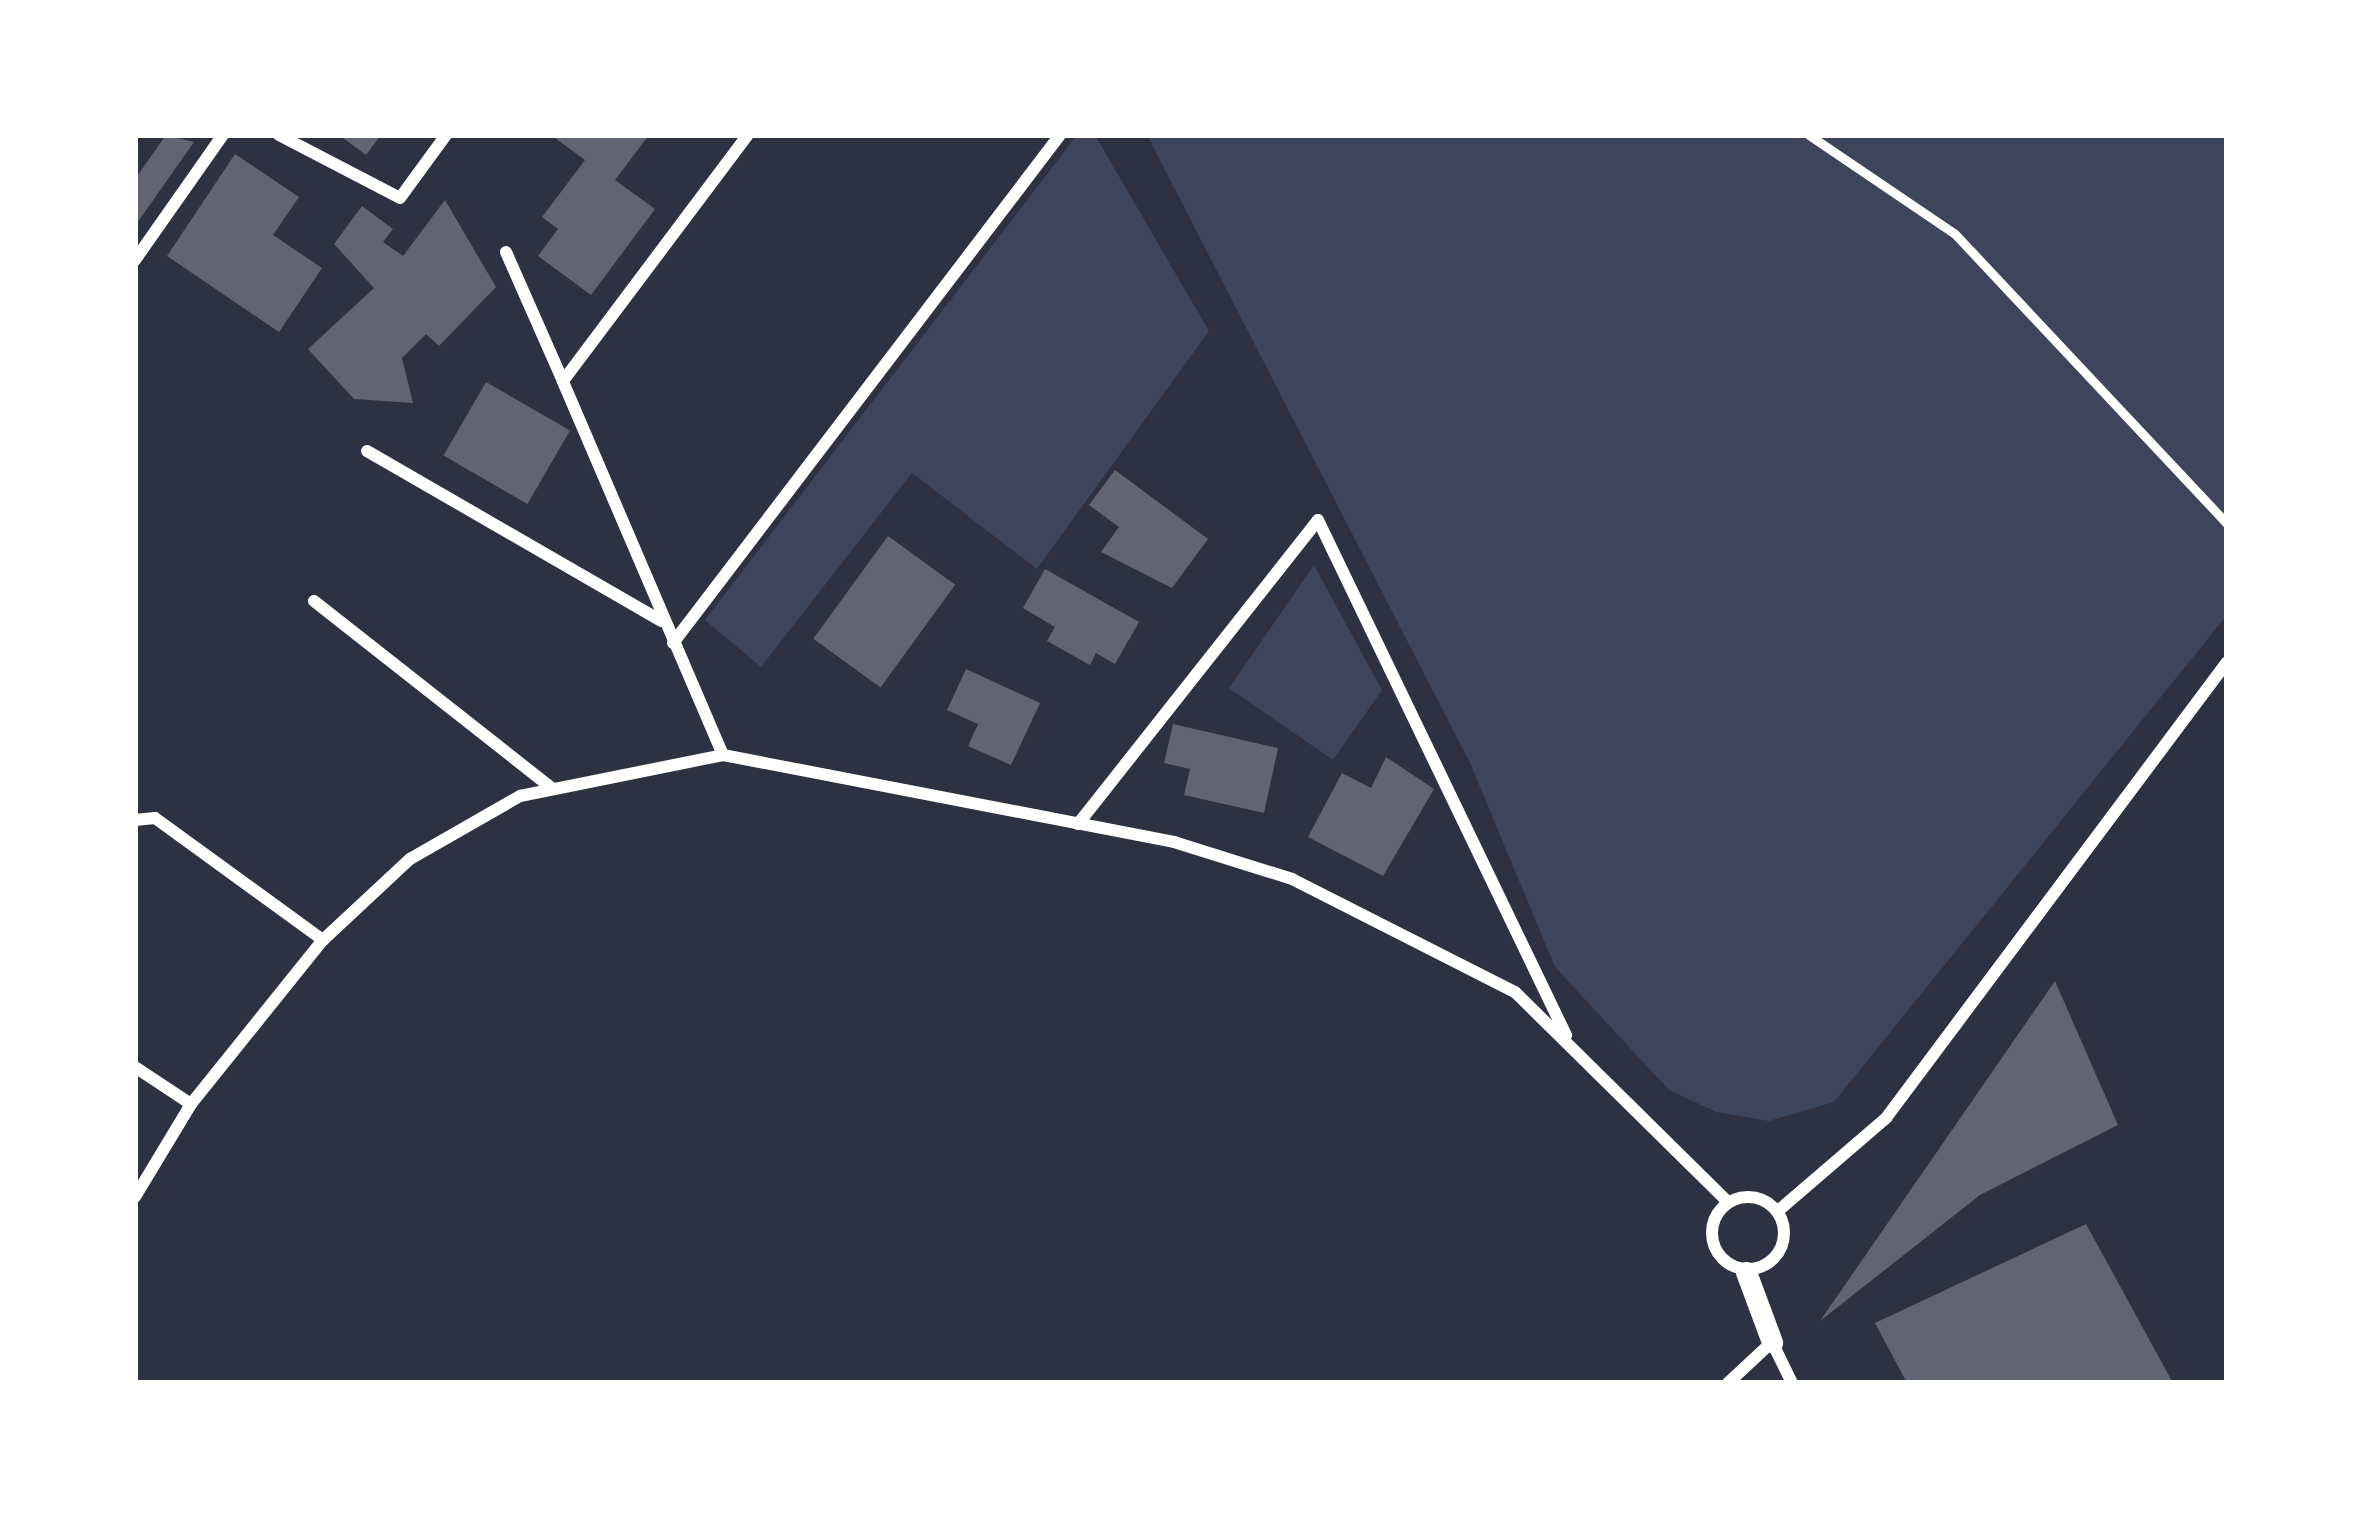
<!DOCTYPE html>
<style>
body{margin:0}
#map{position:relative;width:2362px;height:1518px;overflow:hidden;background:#2d3142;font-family:Overpass,sans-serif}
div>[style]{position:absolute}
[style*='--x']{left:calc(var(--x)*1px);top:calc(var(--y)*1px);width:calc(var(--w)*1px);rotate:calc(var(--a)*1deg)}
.green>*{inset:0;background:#3c4559}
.building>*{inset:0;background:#626471;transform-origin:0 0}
.service>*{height:9px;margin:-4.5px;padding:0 4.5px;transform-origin:4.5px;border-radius:4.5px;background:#fff}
.minor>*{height:12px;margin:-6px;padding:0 6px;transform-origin:6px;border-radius:6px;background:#fff}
.minor>.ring{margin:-6px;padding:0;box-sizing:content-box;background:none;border:12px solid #fff;border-radius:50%}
.tertiary>*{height:21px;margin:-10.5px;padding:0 10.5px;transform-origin:10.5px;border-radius:10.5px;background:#fff}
span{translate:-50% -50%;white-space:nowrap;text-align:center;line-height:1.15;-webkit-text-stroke:9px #fff;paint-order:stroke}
.frame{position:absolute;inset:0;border:138px solid #fff;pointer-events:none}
</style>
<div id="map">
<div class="green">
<i style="clip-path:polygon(1077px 135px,1095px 135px,1209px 331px,1037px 569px,912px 473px,761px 667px,705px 620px)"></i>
<i style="clip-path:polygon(1147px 135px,2227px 135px,2227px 615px,1834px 1102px,1769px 1121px,1716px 1112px,1669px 1090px,1555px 967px,1470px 763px)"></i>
<i style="clip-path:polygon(1314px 565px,1382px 690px,1333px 760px,1229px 688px)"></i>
</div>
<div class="building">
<i style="clip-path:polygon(166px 135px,194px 142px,135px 226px,135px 179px)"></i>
<i style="clip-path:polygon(339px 135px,381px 135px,366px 155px)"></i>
<i style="clip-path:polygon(551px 135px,649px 135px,615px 180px,655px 209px,591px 295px,538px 256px,558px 229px,542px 217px,585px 160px)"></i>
<i style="clip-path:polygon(235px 154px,299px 197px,273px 235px,322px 268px,279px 332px,167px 256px)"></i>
<i style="clip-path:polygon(445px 200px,496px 287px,439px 346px,426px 334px,402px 358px,413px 403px,354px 399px,308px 349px,374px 288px,334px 244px,362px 206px,393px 229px,383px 242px,403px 256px)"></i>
<i style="left:486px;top:382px;width:97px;height:85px;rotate:30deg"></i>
<i style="clip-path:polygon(1115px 470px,1208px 539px,1172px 588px,1101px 552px,1119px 527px,1089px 505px)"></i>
<i style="left:888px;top:536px;width:83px;height:127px;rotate:36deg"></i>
<i style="clip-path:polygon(1045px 569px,1139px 622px,1115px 664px,1096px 653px,1090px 665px,1047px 641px,1055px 627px,1023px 608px)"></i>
<i style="clip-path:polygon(966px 669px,1040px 703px,1011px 765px,968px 746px,978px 724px,947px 710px)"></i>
<i style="clip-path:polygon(1173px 724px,1278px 748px,1264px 813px,1184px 795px,1190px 769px,1164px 763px)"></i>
<i style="clip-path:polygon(1386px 757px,1434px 789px,1383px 876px,1308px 837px,1342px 773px,1371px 788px)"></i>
<i style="clip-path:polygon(2055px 981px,2118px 1125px,1980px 1195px,1820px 1321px)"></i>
<i style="clip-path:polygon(2086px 1224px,2173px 1383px,1907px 1383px,1875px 1323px)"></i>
</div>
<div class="service">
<i style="--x:1809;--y:135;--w:176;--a:34.1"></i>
<i style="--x:1955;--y:234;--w:398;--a:46.8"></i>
</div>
<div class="minor">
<i style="--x:279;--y:135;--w:136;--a:27.5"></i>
<i style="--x:400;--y:198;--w:78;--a:-53.9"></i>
<i style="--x:506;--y:252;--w:141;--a:66.2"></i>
<i style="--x:135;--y:260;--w:153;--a:-54.9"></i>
<i style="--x:367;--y:451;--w:340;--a:30"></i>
<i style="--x:314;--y:601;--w:304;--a:38.2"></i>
<i style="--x:673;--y:643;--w:639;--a:-52.7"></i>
<i style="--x:723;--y:755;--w:407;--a:-113.2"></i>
<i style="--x:563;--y:381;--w:308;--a:-53.1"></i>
<i style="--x:135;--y:820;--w:20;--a:-6"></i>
<i style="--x:155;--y:818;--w:208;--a:36"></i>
<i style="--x:1078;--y:824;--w:387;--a:-51.7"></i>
<i style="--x:1318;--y:520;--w:572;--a:64.29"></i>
<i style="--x:135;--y:1067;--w:67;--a:33.5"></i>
<i style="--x:135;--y:1197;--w:109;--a:-58.9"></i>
<i style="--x:191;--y:1104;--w:211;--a:-51.2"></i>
<i style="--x:323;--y:940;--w:119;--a:-43"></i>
<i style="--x:410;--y:859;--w:127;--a:-29.8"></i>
<i style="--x:520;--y:796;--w:207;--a:-11.4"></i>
<i style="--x:723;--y:755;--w:459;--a:10.9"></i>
<i style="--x:1174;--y:842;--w:124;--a:17.4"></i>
<i style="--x:1292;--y:879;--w:250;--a:26.9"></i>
<i style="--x:1515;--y:992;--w:299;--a:44.6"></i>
<i class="ring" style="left:1712px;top:1197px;width:60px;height:60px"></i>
<i style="--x:1778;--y:1211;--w:143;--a:-40.7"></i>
<i style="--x:1886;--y:1118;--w:569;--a:-53.21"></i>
<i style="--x:1728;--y:1383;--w:60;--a:-43"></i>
<i style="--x:1772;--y:1342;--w:46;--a:64"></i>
</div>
<div class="tertiary">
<i style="--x:1746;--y:1272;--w:75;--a:69.6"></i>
</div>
<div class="frame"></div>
</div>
